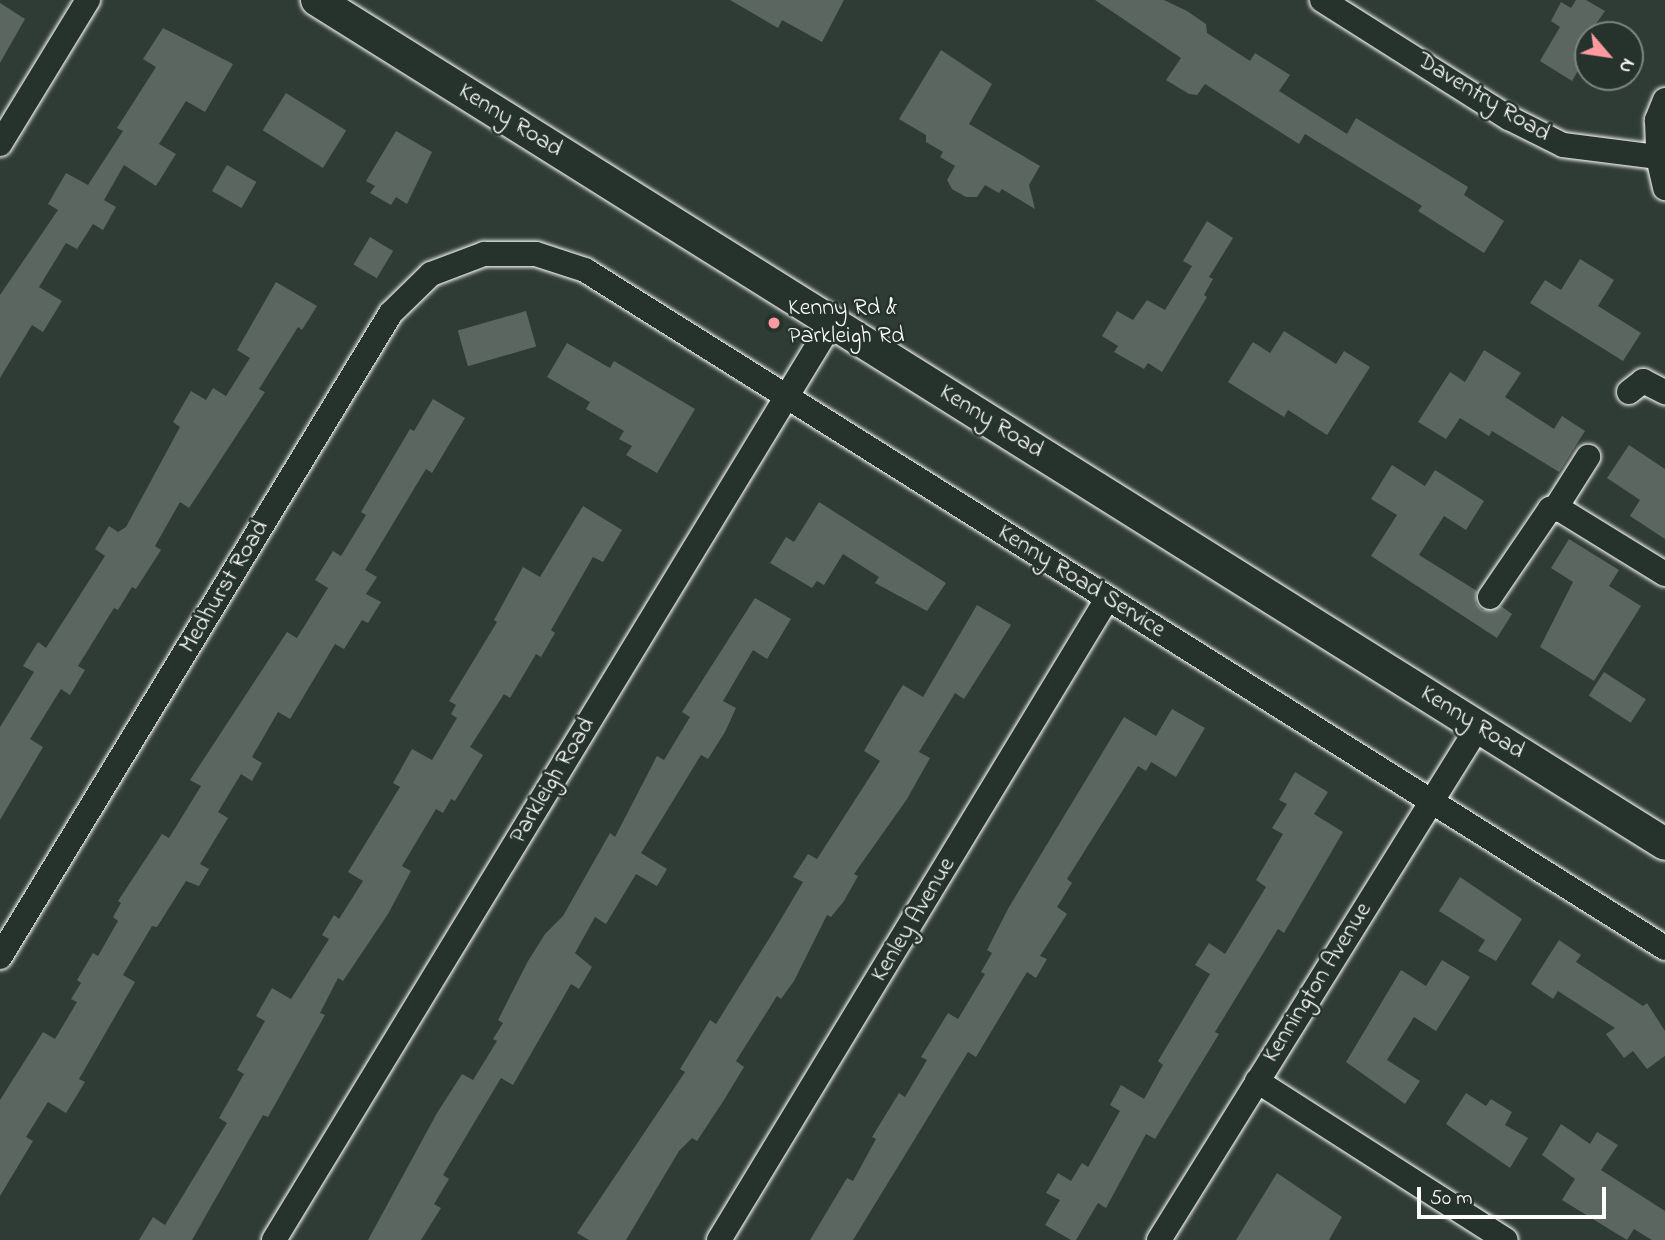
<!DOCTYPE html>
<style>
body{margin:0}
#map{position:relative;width:1665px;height:1240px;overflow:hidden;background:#2f3b35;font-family:"Indie Flower",sans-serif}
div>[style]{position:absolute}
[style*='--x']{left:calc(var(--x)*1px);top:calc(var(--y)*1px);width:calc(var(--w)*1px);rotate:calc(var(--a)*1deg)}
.building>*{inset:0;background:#5b6661;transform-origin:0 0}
.roads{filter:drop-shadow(0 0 2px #fff) drop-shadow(0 0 2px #fff)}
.minor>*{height:24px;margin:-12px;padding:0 12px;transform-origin:12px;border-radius:12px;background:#26332d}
.major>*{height:32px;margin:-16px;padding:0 16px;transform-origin:16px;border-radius:16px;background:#26332d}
.dots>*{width:19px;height:19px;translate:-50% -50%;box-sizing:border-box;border:4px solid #26332d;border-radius:50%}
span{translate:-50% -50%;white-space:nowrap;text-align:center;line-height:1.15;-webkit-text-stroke:5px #26332d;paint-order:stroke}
.street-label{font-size:24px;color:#fff}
.poi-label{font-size:24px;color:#fff}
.left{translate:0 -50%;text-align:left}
.north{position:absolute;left:1574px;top:21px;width:70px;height:70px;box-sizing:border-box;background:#26332d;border:2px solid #7d8581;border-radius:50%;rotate:119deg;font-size:19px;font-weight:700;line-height:28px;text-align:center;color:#fff}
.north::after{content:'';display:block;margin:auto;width:24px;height:32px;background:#ff9aa2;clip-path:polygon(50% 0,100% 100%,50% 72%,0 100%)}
.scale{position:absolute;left:1417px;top:1187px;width:189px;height:32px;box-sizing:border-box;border:4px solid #fff;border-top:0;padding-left:9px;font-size:21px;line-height:24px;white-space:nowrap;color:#fff;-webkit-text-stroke:5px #26332d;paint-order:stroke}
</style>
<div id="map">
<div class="building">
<i style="clip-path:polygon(730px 0,844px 0,822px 42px,782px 20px,778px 28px)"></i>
<i style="clip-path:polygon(1095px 0,1164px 0,1187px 11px,1206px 24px,1207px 33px,1250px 61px,1255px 53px,1290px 75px,1279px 91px,1347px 134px,1356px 118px,1468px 187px,1464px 195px,1504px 221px,1484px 253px,1418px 211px,1422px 206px,1305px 134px,1299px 144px,1205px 84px,1197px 95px,1189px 94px,1166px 80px,1181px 58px)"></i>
<i style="clip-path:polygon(1576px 0,1586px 0,1605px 11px,1588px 35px,1588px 54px,1572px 81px,1540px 61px,1560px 27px,1551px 21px,1561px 2px,1571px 8px)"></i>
<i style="clip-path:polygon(0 3px,25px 19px,0 63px)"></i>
<i style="clip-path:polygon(163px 28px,233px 64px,205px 112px,186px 101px,159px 144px,176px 154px,156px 186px,124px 165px,104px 200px,116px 207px,103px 230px,93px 224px,77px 249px,66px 243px,39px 287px,62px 301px,43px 332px,32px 325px,0 378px,0 295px,58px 210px,48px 204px,66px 173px,88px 185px,123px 131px,117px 128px,156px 67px,143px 59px)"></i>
<i style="clip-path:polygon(941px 50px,992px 84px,969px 124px,1040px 166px,1029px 185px,1035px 209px,1002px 189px,999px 193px,985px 185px,977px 197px,966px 197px,952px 189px,947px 180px,955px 166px,940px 157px,943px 152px,926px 142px,926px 135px,899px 119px)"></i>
<i style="left:286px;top:93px;width:71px;height:44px;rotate:32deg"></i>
<i style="clip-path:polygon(396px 131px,432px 152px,407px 204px,396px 197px,391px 205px,370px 193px,375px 186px,366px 181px)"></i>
<i style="left:227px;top:165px;width:34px;height:30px;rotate:30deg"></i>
<i style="clip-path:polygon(1207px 221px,1233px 238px,1209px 277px,1213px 279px,1204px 295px,1207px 297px,1162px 372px,1148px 363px,1144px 369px,1114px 352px,1118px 346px,1102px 336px,1117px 311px,1133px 320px,1147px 300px,1165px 310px,1192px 266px,1183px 261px)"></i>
<i style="left:370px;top:237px;width:27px;height:32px;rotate:31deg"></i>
<i style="clip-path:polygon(1580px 259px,1614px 280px,1598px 306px,1641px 333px,1623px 361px,1530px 303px,1545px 280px,1561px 290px)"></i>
<i style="clip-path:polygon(276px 282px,317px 306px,302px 330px,298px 327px,259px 389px,265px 392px,189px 508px,180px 502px,155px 546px,161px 550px,136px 589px,132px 587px,118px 610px,114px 608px,78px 666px,85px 670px,70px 695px,61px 689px,30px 739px,43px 747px,0 820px,0 727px,34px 672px,23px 666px,38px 642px,46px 648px,105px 556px,95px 549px,109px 526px,118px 532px,126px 527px,180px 427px,173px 422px,191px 391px,206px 400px,213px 388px,226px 396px,250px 358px,237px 350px)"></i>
<i style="left:526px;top:311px;width:37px;height:71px;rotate:74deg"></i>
<i style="clip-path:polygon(1284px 331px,1336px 364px,1344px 351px,1370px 367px,1327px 435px,1288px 410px,1284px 417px,1228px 382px,1253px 342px,1270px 353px)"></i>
<i style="clip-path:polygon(567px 343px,610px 368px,614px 361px,695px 409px,657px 473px,626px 455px,632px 446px,619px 439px,624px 431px,586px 409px,590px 402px,547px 377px)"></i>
<i style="clip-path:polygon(1484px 350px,1521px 373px,1505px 397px,1554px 429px,1562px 416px,1585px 431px,1559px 472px,1492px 431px,1489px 436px,1460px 418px,1446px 439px,1418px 422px,1450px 372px,1465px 382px)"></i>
<i style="clip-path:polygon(433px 399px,465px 418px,432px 473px,426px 469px,365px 570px,377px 577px,366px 594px,381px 602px,368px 623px,362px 620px,344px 649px,335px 644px,290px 719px,278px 712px,252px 757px,262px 763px,252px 781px,241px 774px,218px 812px,228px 818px,200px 864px,209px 869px,199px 886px,186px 881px,157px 927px,152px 926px,123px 975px,135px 982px,79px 1079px,85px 1082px,66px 1113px,48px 1102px,26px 1137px,33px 1141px,0 1196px,0 1100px,43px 1032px,55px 1039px,77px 1002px,71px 999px,81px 983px,77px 980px,93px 953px,98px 956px,118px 921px,113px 917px,121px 903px,118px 901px,162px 834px,169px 838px,201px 786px,190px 780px,287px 632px,297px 638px,328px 588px,315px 580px,333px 551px,341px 556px,366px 515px,361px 512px,410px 429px,414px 431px)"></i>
<i style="clip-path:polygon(1629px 445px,1665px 469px,1665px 539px,1630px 516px,1640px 500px,1607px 478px)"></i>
<i style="clip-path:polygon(1392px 465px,1425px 486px,1435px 470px,1484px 501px,1466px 530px,1444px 516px,1419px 555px,1477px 591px,1476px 603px,1482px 610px,1501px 606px,1512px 614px,1497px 638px,1371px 556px,1397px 515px,1371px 499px)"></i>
<i style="clip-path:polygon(819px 502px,946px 583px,927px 611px,875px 583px,879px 577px,843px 554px,824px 585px,817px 581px,812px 588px,770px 563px,786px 537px,794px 542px)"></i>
<i style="clip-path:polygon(583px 506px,622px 530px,603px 562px,593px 557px,551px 630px,555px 633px,541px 657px,536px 654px,510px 698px,504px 694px,470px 747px,483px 755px,455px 801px,451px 799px,443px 813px,436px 809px,402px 866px,411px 871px,388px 914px,343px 981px,338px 978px,320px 1013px,325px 1015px,268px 1117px,263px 1115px,192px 1240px,139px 1240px,153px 1217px,165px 1225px,227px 1123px,219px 1118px,244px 1074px,237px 1070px,265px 1021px,256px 1016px,272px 988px,291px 999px,329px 939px,322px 935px,334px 915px,339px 919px,363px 881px,348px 872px,400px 787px,393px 783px,412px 749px,432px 760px,457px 718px,451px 714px,456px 705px,449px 701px,497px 622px,494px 620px,523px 567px,540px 577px)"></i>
<i style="clip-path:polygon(1569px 539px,1619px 570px,1609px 586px,1641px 606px,1594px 681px,1540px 647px,1573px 582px,1551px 568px)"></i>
<i style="clip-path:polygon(755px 598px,791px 619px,767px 659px,753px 650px,723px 701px,736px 708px,725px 732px,708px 759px,701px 755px,641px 853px,667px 869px,657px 886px,636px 874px,606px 924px,595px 917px,575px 953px,592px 967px,579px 989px,571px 984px,513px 1085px,501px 1078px,443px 1175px,449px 1179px,434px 1204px,441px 1208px,421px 1240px,368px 1240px,437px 1113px,462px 1074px,473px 1080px,497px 1041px,493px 1039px,503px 1023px,498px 1020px,528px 961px,545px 934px,563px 916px,610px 833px,615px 837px,657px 756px,664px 760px,690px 717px,682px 712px)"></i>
<i style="clip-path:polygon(977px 605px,1011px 625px,964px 699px,955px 693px,919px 752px,930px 758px,907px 799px,854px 874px,858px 876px,844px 901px,831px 917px,827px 915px,794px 981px,781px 999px,777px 996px,736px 1061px,744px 1067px,724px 1100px,697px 1141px,692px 1138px,679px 1151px,626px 1240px,589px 1240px,577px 1233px,685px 1072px,680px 1069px,710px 1020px,716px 1024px,772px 934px,803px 882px,793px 877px,808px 854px,817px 859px,880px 761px,864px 751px,896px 696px,903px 685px,923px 697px)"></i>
<i style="left:1604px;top:672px;width:50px;height:28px;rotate:33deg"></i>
<i style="clip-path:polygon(1172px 709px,1205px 728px,1176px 777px,1151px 762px,1146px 771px,1138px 766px,1067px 879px,1072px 883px,1057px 907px,1067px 914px,1040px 956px,1047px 959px,1036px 978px,1027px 972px,976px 1057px,968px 1052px,853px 1240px,810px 1240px,847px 1178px,853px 1181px,876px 1139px,872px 1137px,899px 1093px,905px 1097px,927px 1060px,921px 1057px,948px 1013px,958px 1019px,985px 974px,981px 972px,992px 953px,987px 950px,1009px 907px,1124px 717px,1156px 736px)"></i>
<i style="clip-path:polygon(1295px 772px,1328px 792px,1314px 814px,1343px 832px,1284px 933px,1278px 929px,1215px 1032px,1219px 1034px,1155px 1139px,1146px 1134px,1106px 1208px,1098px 1203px,1076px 1240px,1071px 1240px,1045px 1225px,1060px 1200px,1046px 1193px,1058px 1173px,1071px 1181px,1082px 1163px,1088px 1167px,1120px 1111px,1110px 1105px,1121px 1085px,1144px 1099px,1163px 1065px,1158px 1061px,1210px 974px,1195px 965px,1209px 943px,1225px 954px,1266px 887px,1256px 880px,1283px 834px,1272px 828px,1287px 804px,1279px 800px)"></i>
<i style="clip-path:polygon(1460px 877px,1522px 919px,1496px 961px,1478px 951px,1485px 940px,1439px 911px)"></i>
<i style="clip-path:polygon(1559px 940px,1581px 955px,1576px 962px,1643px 1006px,1647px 1003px,1665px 1031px,1665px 1056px,1647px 1069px,1633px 1051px,1624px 1058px,1606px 1034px,1615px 1028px,1558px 991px,1553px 999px,1531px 984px)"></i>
<i style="clip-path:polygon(1442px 960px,1470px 977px,1436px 1031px,1414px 1017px,1387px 1060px,1420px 1081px,1405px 1104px,1346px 1062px,1401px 970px,1426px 986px)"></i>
<i style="clip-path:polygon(1466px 1093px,1486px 1106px,1491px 1099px,1512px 1112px,1505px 1125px,1528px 1138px,1510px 1168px,1446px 1124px)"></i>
<i style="clip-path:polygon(1561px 1124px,1590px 1144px,1597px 1132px,1618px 1145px,1601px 1170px,1665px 1211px,1665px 1240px,1652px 1240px,1634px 1229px,1627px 1240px,1562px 1200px,1575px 1179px,1542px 1155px)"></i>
<i style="clip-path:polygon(1277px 1173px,1342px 1217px,1329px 1240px,1236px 1240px)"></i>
</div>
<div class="roads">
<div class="minor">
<i style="--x:1322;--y:0;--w:221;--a:32.3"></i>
<i style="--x:1509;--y:118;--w:60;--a:26.6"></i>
<i style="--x:1563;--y:145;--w:96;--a:7.2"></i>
<i style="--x:1665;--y:100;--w:22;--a:112"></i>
<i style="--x:1657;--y:120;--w:37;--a:88"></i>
<i style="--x:1658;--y:157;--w:32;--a:77"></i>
<i style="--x:0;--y:144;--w:169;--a:-58.6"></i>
<i style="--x:1629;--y:392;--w:18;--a:-38"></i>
<i style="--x:1643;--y:381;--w:25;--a:27"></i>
<i style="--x:1555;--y:509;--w:62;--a:-57.6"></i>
<i style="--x:1490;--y:597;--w:107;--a:-55.7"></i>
<i style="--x:1550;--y:509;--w:11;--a:5"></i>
<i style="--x:1561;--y:510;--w:122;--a:31.6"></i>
<i style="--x:0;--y:957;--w:753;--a:-58.74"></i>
<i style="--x:391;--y:313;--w:56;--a:-44.3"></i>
<i style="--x:431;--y:274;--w:57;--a:-20.7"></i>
<i style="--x:484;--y:254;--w:52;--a:0"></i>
<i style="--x:536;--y:254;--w:52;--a:18.1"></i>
<i style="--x:585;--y:270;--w:1275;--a:32.12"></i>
<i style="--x:1257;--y:1081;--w:295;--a:32.6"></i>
<i style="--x:274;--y:1240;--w:1074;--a:-58.71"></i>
<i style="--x:719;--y:1240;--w:749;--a:-58.81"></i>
<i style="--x:1159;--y:1240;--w:604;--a:-58.13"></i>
</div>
<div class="major">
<i style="--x:317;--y:0;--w:1590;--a:32.05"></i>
</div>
</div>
<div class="dots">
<i style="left:774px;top:323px;background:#ff9aa2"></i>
</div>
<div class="street-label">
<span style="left:1483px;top:98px;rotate:31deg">Daventry Road</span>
<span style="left:510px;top:121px;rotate:32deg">Kenny Road</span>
<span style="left:991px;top:422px;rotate:32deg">Kenny Road</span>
<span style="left:1081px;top:582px;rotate:32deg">Kenny Road Service</span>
<span style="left:225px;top:587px;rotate:-59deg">Medhurst Road</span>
<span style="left:1472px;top:723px;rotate:32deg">Kenny Road</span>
<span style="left:553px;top:781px;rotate:-59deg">Parkleigh Road</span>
<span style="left:914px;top:920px;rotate:-59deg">Kenley Avenue</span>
<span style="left:1318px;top:983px;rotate:-58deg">Kennington Avenue</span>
</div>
<div class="poi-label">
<span class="left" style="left:788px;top:323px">Kenny Rd &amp;<br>Parkleigh Rd</span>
</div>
<div class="north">N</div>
<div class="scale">50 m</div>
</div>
